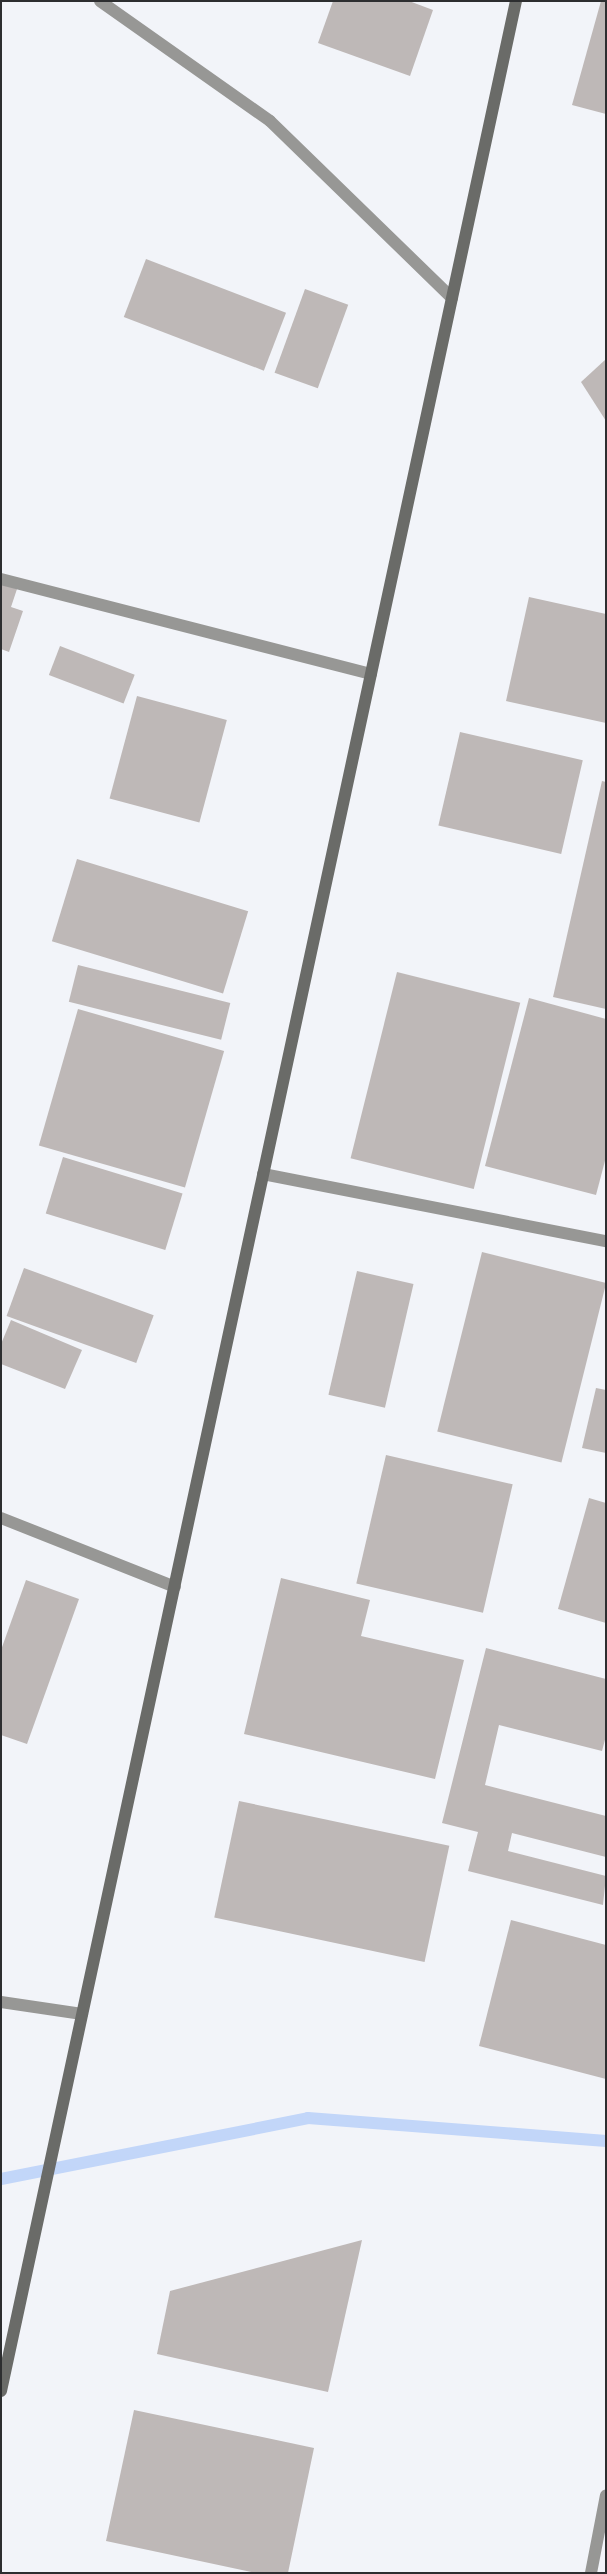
<!DOCTYPE html>
<style>
body{margin:0}
#map{position:relative;width:607px;height:2574px;overflow:hidden;background:#f2f4f9;font-family:"Playfair Display",serif}
div>[style]{position:absolute}
[style*='--x']{left:calc(var(--x)*1px);top:calc(var(--y)*1px);width:calc(var(--w)*1px);rotate:calc(var(--a)*1deg)}
.stream>*{height:12px;margin:-6px;padding:0 6px;transform-origin:6px;border-radius:6px;background:#c2d6f9}
.building>*{inset:0;background:#beb8b7;transform-origin:0 0}
.lane>*{height:12px;margin:-6px;padding:0 6px;transform-origin:6px;border-radius:6px;background:#979795}
.street>*{height:12px;margin:-6px;padding:0 6px;transform-origin:6px;border-radius:6px;background:#979795}
.secondary>*{height:12px;margin:-6px;padding:0 6px;transform-origin:6px;border-radius:6px;background:#6a6b68}
span{translate:-50% -50%;white-space:nowrap;text-align:center;line-height:1.15;-webkit-text-stroke:4px #fff;paint-order:stroke}
.frame{position:absolute;inset:0;border:2px solid #2d2e30;pointer-events:none}
</style>
<div id="map">
<div class="stream">
<i style="--x:1;--y:2179;--w:313;--a:-11.2"></i>
<i style="--x:308;--y:2118;--w:299;--a:4.4"></i>
</div>
<div class="building">
<i style="clip-path:polygon(333px 1px,409px 1px,433px 10px,410px 76px,318px 43px)"></i>
<i style="clip-path:polygon(601px 1px,606px 1px,606px 114px,572px 105px)"></i>
<i style="left:146px;top:259px;width:150px;height:62px;rotate:21deg"></i>
<i style="left:305px;top:289px;width:46px;height:89px;rotate:20deg"></i>
<i style="clip-path:polygon(606px 359px,606px 421px,581px 382px)"></i>
<i style="clip-path:polygon(1px 583px,17px 589px,11px 607px,23px 611px,9px 652px,1px 649px)"></i>
<i style="clip-path:polygon(529px 597px,606px 614px,606px 723px,506px 701px)"></i>
<i style="left:60px;top:646px;width:80px;height:31px;rotate:21deg"></i>
<i style="left:137px;top:696px;width:93px;height:106px;rotate:15deg"></i>
<i style="left:460px;top:732px;width:126px;height:96px;rotate:13deg"></i>
<i style="clip-path:polygon(602px 781px,606px 782px,606px 1009px,553px 997px)"></i>
<i style="left:77px;top:859px;width:179px;height:86px;rotate:17deg"></i>
<i style="left:78px;top:965px;width:157px;height:38px;rotate:14deg"></i>
<i style="left:397px;top:972px;width:127px;height:192px;rotate:14deg"></i>
<i style="clip-path:polygon(529px 998px,606px 1019px,606px 1157px,596px 1195px,485px 1166px)"></i>
<i style="left:78px;top:1009px;width:152px;height:142px;rotate:16deg"></i>
<i style="left:63px;top:1157px;width:125px;height:59px;rotate:17deg"></i>
<i style="left:482px;top:1252px;width:128px;height:185px;rotate:14deg"></i>
<i style="left:24px;top:1268px;width:138px;height:51px;rotate:20deg"></i>
<i style="left:357px;top:1271px;width:58px;height:127px;rotate:13deg"></i>
<i style="clip-path:polygon(11px 1320px,82px 1350px,65px 1389px,1px 1364px,1px 1344px)"></i>
<i style="clip-path:polygon(596px 1388px,606px 1390px,606px 1453px,582px 1448px)"></i>
<i style="left:386px;top:1455px;width:130px;height:132px;rotate:13deg"></i>
<i style="clip-path:polygon(589px 1498px,606px 1503px,606px 1623px,558px 1609px)"></i>
<i style="clip-path:polygon(281px 1578px,370px 1600px,361px 1636px,464px 1660px,435px 1779px,244px 1734px)"></i>
<i style="clip-path:polygon(26px 1580px,79px 1599px,27px 1744px,1px 1735px,1px 1650px)"></i>
<i style="clip-path:polygon(486px 1648px,606px 1679px,606px 1736px,602px 1751px,499px 1725px,485px 1785px,606px 1816px,606px 1857px,512px 1833px,508px 1851px,606px 1876px,603px 1905px,468px 1871px,478px 1832px,442px 1823px)"></i>
<i style="left:239px;top:1801px;width:215px;height:119px;rotate:12deg"></i>
<i style="clip-path:polygon(511px 1920px,606px 1945px,606px 2079px,479px 2046px)"></i>
<i style="clip-path:polygon(362px 2240px,328px 2392px,157px 2354px,170px 2291px)"></i>
<i style="clip-path:polygon(134px 2410px,314px 2448px,288px 2573px,256px 2573px,106px 2541px)"></i>
</div>
<div class="lane">
<i style="--x:1;--y:1518;--w:187;--a:21.6"></i>
<i style="--x:1;--y:2002;--w:82;--a:8.4"></i>
</div>
<div class="street">
<i style="--x:100;--y:1;--w:208;--a:35.2"></i>
<i style="--x:270;--y:121;--w:254;--a:44.2"></i>
<i style="--x:1;--y:579;--w:382;--a:14.4"></i>
<i style="--x:263;--y:1174;--w:349;--a:11.1"></i>
<i style="--x:591;--y:2573;--w:79;--a:-79.1"></i>
</div>
<div class="secondary">
<i style="--x:1;--y:2391;--w:2445;--a:-77.84"></i>
</div>
<div class="frame"></div>
</div>
